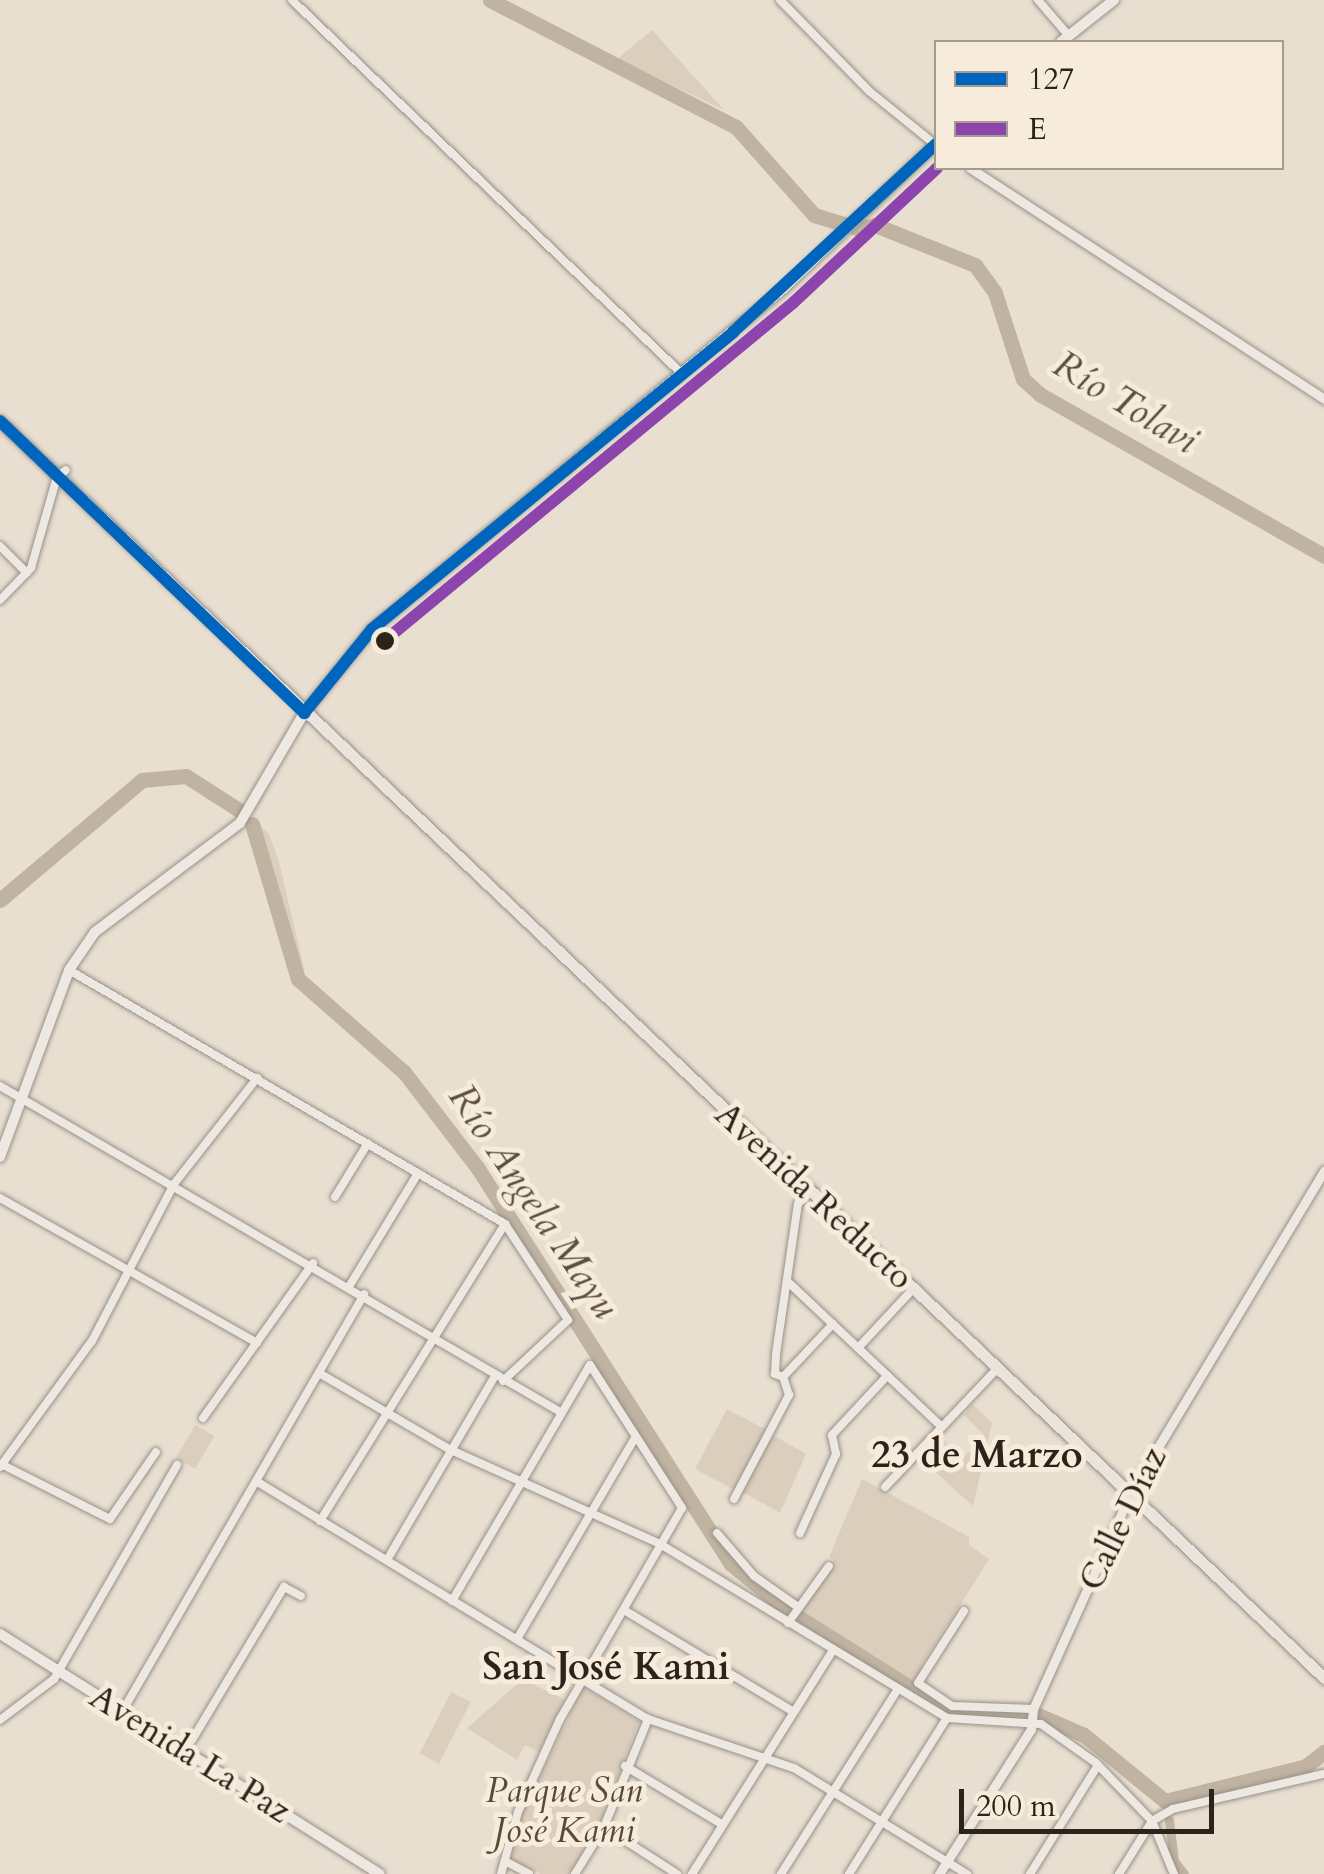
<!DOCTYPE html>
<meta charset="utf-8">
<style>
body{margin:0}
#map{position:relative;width:1324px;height:1874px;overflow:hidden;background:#e8dfd1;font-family:Cardo,serif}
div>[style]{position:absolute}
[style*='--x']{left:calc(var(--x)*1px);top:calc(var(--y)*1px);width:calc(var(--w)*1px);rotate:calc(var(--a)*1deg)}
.green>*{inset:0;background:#dbcebc;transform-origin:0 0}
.canal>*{height:9px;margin:-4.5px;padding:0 4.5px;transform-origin:4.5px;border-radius:4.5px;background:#c0b3a1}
.river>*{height:15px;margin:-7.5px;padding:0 7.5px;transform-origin:7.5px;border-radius:7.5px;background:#c0b3a1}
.roads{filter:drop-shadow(0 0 2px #989188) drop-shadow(0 0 2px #989188)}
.minor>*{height:8px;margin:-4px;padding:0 4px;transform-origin:4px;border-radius:4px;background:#ede8e1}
.tertiary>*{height:9px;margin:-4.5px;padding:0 4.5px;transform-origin:4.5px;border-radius:4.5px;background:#ede8e1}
.secondary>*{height:10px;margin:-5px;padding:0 5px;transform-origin:5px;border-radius:5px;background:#ede8e1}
.primary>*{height:11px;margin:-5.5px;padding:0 5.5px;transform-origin:5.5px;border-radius:5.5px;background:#eae4dc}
.bus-1>*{height:12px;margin:-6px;padding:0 6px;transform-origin:6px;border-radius:6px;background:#0065bd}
.bus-2>*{height:12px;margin:-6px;padding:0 6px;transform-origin:6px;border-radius:6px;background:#8e44ad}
.dots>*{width:28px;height:28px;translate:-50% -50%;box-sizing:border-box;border:5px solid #f7ecdb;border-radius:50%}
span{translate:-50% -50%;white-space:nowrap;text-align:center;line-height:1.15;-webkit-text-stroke:10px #f7ecdb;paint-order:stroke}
.street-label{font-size:35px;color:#2d231a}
.park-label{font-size:35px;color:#564a3e;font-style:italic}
.water-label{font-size:38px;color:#5a4f42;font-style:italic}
.neighbourhood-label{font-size:38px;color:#2d231a;font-weight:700}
.legend{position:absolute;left:934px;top:40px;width:350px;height:130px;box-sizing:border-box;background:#f7ecdb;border:2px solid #a69c8e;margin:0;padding:12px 18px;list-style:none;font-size:30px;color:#2d231a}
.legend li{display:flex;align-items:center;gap:20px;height:50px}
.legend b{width:50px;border:2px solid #a69c8e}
.scale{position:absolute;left:959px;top:1789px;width:255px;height:45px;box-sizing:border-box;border:5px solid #2d231a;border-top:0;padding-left:12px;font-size:30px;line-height:35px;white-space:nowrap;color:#2d231a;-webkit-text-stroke:8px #f7ecdb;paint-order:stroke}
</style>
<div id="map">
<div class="green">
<i style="clip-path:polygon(652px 30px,724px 110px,617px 59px)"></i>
<i style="clip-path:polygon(254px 820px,269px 834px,279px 862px,305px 972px,285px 934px)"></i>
<i style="clip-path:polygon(972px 1404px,992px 1423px,973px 1506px,922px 1460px,941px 1438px,963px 1458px,985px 1436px,964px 1415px)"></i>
<i style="left:727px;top:1409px;width:44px;height:68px;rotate:28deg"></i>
<i style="left:195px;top:1425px;width:22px;height:38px;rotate:30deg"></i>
<i style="clip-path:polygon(773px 1435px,806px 1454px,780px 1513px,743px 1492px)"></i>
<i style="clip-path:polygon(862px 1479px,969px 1537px,969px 1545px,989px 1559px,921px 1667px,918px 1698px,793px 1621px,834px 1560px,829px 1557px)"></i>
<i style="clip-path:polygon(523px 1679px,565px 1700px,539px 1752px,525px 1745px,517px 1760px,467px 1728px)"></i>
<i style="clip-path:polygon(583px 1687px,639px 1721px,599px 1826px,569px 1874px,540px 1874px,509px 1859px,523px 1812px)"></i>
<i style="left:451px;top:1692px;width:22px;height:69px;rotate:27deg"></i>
</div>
<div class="canal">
<i style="--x:1169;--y:1820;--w:41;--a:83"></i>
<i style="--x:1174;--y:1861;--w:16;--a:52"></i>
</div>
<div class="river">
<i style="--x:490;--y:0;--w:277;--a:27.3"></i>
<i style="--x:736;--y:127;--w:118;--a:48.4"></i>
<i style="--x:814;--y:215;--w:48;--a:16.9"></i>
<i style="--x:860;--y:229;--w:16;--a:-15"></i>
<i style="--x:875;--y:225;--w:108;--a:21.8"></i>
<i style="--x:975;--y:265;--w:34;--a:54"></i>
<i style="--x:995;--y:293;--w:90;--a:72"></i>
<i style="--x:1023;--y:379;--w:24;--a:42"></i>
<i style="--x:1041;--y:395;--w:326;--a:29.6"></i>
<i style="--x:252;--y:824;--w:162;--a:73.5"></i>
<i style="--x:298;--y:979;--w:141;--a:41.3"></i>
<i style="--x:404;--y:1072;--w:120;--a:52.5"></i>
<i style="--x:477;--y:1167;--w:471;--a:57.4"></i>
<i style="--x:731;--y:1564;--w:71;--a:39.3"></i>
<i style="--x:0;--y:900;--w:186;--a:-40.2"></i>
<i style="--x:142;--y:780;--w:44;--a:-5.2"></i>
<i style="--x:186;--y:776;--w:67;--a:32.7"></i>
<i style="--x:800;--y:1618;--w:176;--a:32.2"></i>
<i style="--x:949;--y:1712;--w:75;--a:2.3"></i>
<i style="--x:1038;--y:1715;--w:50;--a:23.5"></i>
<i style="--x:1084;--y:1735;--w:104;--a:39.2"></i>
<i style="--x:1165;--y:1801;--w:145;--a:-13.9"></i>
<i style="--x:1306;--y:1766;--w:23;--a:-38"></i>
</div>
<div class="roads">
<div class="minor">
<i style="--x:292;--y:0;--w:540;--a:43.8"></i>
<i style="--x:780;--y:0;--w:127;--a:45.6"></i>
<i style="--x:869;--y:91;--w:86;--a:38.9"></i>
<i style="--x:1038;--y:0;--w:48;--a:49.3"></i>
<i style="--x:0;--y:546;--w:38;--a:45"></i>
<i style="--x:0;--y:600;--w:45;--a:-45.9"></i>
<i style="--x:31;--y:568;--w:95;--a:-74.1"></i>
<i style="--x:57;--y:477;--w:11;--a:-38"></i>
<i style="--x:69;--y:970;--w:505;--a:30.22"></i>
<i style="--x:505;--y:1224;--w:115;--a:56.7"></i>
<i style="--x:568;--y:1320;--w:89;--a:136.8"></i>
<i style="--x:0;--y:1086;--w:650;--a:30.19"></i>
<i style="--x:335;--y:1197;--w:63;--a:-58.6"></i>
<i style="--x:0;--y:1198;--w:295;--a:29.4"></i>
<i style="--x:787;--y:1281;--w:213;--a:43.3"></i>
<i style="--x:350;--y:1285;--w:131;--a:-58.7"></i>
<i style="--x:858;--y:1348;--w:81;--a:-47"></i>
<i style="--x:319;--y:1373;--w:153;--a:30.3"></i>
<i style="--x:451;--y:1450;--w:229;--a:24.2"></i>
<i style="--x:660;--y:1544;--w:336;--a:31.2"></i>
<i style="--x:947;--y:1718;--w:94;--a:3.7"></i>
<i style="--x:1041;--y:1724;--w:67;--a:35.3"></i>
<i style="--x:1096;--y:1763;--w:81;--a:46"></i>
<i style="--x:1152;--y:1821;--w:57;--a:67.5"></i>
<i style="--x:783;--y:1377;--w:9;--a:-159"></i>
<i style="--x:775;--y:1374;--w:20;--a:-87"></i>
<i style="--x:776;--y:1354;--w:152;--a:-81.7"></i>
<i style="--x:798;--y:1204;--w:17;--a:-45"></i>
<i style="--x:203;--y:1418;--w:190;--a:-54.6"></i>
<i style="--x:3;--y:1465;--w:120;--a:26.8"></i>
<i style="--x:110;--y:1519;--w:81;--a:-55.5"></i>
<i style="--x:0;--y:1467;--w:156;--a:-53.9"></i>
<i style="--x:92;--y:1341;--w:177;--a:-62.4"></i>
<i style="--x:174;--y:1184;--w:135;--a:-51.9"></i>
<i style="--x:256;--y:1481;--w:459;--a:31.3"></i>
<i style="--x:648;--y:1719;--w:154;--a:18.6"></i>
<i style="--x:794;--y:1768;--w:203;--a:31.5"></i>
<i style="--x:885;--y:1487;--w:163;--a:-46.5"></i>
<i style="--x:734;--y:1499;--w:118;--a:-62.1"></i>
<i style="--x:789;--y:1395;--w:19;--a:-108"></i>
<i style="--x:783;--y:1377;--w:73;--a:-46.7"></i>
<i style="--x:320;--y:1521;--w:350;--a:-58.1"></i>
<i style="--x:717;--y:1533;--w:57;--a:49.3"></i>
<i style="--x:754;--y:1576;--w:54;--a:35.2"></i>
<i style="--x:800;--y:1533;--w:87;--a:-65.5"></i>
<i style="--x:836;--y:1454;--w:19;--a:-102"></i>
<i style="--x:832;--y:1435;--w:81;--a:-47"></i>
<i style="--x:387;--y:1560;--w:213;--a:-59.6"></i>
<i style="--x:452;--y:1601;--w:273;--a:-59.7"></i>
<i style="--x:590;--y:1365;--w:170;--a:57.2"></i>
<i style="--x:682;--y:1508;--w:244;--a:120"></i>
<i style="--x:560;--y:1719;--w:102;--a:114.3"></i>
<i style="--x:518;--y:1812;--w:64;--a:105.3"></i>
<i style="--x:624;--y:1610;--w:198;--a:31"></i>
<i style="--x:964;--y:1611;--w:85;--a:122.6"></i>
<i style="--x:918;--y:1683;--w:41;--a:34.1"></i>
<i style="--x:952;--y:1706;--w:81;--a:2.1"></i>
<i style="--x:788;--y:1623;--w:70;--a:-54.3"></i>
<i style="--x:517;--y:1639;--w:233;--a:-59.6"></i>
<i style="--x:122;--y:1712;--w:483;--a:-59.9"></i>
<i style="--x:0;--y:1720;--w:68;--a:-37.2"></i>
<i style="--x:54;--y:1679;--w:247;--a:-60.1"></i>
<i style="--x:192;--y:1740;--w:179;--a:-59"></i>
<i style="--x:284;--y:1587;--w:19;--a:28"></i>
<i style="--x:625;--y:1766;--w:114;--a:31"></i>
<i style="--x:604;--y:1827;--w:87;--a:32.8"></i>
<i style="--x:505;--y:1861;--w:27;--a:28"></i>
<i style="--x:575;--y:1874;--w:55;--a:-58.3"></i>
<i style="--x:604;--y:1827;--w:117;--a:-67.8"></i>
<i style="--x:692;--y:1874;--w:265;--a:-57.8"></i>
<i style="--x:781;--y:1874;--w:219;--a:-57.7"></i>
<i style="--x:849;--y:1874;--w:184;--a:-57.9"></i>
<i style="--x:1030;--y:1874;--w:128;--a:-58"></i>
<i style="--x:1119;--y:1874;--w:62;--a:-58.1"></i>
<i style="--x:1152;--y:1821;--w:24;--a:-30"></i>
<i style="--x:1173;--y:1809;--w:155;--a:-13.1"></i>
</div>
<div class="tertiary">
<i style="--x:970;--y:168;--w:423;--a:33.1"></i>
<i style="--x:939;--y:1874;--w:172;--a:-57.6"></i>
<i style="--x:1031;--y:1729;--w:20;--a:-84"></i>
<i style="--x:1033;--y:1709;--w:238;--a:-65.7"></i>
<i style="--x:1131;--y:1492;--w:375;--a:-59"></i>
</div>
<div class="secondary">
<i style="--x:1061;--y:42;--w:68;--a:-38.4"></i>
<i style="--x:0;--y:1157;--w:199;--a:-69.7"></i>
<i style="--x:69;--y:970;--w:46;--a:-55.6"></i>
<i style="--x:95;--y:932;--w:181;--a:-36.9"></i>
<i style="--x:240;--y:823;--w:127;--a:-59.8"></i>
<i style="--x:304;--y:713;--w:108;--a:-51"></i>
<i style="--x:372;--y:629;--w:533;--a:-39.6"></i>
<i style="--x:783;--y:289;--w:211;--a:-43.5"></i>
<i style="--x:0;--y:1634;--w:449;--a:32.3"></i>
</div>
<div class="primary">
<i style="--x:0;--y:421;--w:1826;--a:43.51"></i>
</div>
</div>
<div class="bus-1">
<i style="--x:0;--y:421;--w:422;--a:43.8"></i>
<i style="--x:304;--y:713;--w:108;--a:-51"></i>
<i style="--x:372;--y:629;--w:467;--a:-39.4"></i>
<i style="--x:733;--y:332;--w:277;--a:-42.8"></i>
</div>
<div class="bus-2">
<i style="--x:383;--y:642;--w:533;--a:-39.6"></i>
<i style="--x:794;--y:302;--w:196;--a:-43.1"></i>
</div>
<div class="dots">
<i style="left:385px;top:641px;background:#2d231a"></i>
</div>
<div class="street-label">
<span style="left:814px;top:1196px;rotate:43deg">Avenida Reducto</span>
<span style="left:1123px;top:1519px;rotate:-64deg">Calle Díaz</span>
<span style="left:190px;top:1754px;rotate:32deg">Avenida La Paz</span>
</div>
<div class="park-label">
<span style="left:564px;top:1811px">Parque San<br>José Kami</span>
</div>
<div class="water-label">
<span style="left:1125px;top:403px;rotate:31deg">Río Tolavi</span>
<span style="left:533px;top:1202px;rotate:56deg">Río Angela Mayu</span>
</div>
<div class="neighbourhood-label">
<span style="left:977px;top:1456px">23 de Marzo</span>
<span style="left:606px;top:1668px">San José Kami</span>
</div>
<ul class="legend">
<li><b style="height:12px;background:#0065bd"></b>127</li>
<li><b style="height:12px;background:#8e44ad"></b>E</li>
</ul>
<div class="scale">200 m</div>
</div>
